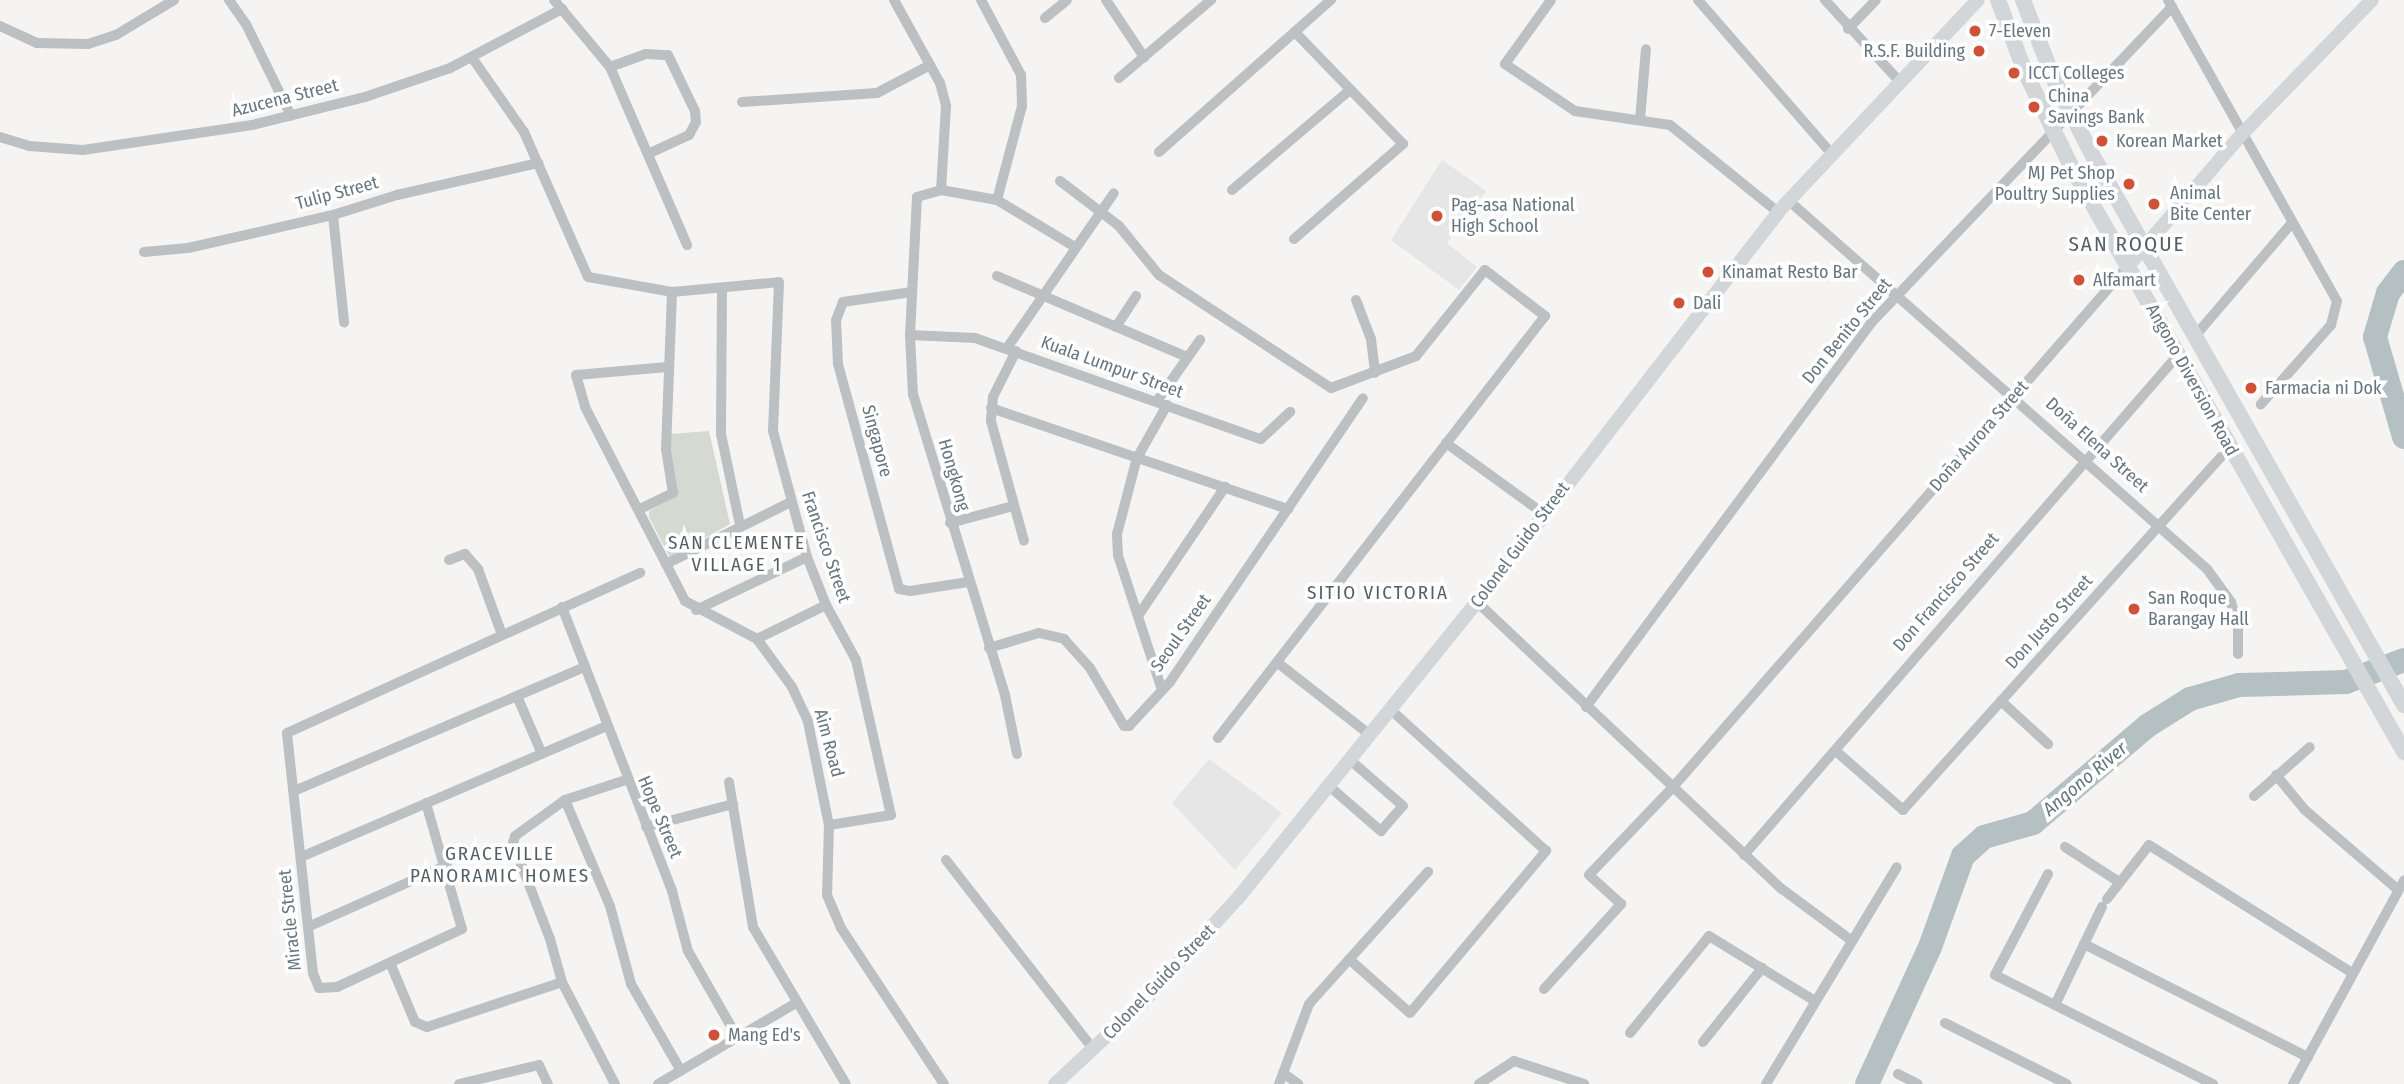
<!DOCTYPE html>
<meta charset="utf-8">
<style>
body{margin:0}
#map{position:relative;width:2404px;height:1084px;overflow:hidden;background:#f5f4f2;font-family:"Fira Sans Condensed",sans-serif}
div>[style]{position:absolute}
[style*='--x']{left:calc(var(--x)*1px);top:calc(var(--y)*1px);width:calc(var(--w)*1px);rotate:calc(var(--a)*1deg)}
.built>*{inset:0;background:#e5e6e5}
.green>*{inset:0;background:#d5d9d1}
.river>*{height:24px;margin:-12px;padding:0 12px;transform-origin:12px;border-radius:12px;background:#b5c0c3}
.street>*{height:10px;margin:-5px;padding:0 5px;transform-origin:5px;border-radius:5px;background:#bcc0c3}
.secondary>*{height:14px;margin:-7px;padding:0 7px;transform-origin:7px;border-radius:7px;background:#d2d6d9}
.primary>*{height:16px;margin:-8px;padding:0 8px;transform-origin:8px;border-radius:8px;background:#d2d6d9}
.dots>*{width:19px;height:19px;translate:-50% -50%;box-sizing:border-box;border:4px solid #fff;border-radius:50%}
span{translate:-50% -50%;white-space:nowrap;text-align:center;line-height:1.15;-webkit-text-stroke:7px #fff;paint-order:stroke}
.poi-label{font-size:18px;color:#67767f}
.left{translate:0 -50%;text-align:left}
.right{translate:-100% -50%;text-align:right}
.street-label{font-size:18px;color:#67767f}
.neighbourhood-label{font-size:19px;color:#545f65;letter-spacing:2px}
.water-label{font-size:19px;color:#63777c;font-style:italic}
.quarter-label{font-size:21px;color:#545f65;letter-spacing:2px}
</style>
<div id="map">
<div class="built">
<i style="clip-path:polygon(1442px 160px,1486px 191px,1447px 243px,1477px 267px,1459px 290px,1391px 240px)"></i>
<i style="clip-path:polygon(1209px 759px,1282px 813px,1235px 870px,1172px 803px)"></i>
</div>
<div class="green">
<i style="clip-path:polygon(709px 431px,730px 524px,670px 558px,649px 517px,649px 511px,678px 495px,669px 434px)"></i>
</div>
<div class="river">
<i style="--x:2404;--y:272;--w:26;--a:127"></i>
<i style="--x:2388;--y:293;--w:46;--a:106.5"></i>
<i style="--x:2375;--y:337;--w:104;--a:73.8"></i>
<i style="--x:1867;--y:1084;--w:151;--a:-65.3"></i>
<i style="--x:1930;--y:947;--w:97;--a:-70.1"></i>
<i style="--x:1963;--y:856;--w:28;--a:-42"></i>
<i style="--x:1984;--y:837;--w:51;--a:-15.9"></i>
<i style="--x:2033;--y:823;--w:150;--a:-40.4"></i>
<i style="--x:2147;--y:726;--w:51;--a:-32.1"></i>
<i style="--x:2190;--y:699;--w:51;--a:-15.9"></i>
<i style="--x:2239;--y:685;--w:107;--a:-1.6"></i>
<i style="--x:2346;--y:682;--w:62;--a:-20.8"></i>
</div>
<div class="street">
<i style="--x:229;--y:0;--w:29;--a:55"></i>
<i style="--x:246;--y:24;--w:102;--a:63.9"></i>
<i style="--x:554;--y:0;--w:87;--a:50.1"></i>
<i style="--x:610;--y:67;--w:194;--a:66.6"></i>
<i style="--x:894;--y:0;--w:95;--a:61"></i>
<i style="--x:940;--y:83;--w:24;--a:75"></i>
<i style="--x:946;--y:106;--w:84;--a:93.4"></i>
<i style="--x:981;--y:0;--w:85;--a:61.9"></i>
<i style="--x:1021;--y:75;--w:31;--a:88"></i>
<i style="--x:1022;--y:106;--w:97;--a:104.9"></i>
<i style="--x:1106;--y:0;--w:69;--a:56.3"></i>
<i style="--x:1551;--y:0;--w:79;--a:125.7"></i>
<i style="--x:1505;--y:64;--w:84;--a:33.9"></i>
<i style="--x:1575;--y:111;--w:96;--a:8.4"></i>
<i style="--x:1670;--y:125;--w:139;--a:38.9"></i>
<i style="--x:1698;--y:0;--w:203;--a:49"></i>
<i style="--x:1825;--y:0;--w:111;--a:47.6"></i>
<i style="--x:2168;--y:0;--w:345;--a:60.7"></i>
<i style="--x:2337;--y:301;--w:25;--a:104"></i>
<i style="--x:2331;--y:325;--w:106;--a:131.5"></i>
<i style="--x:1045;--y:18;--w:28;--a:-39"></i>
<i style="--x:0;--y:26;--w:41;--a:24.7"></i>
<i style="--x:37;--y:43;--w:51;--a:1.1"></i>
<i style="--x:88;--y:44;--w:29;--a:-18"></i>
<i style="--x:116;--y:35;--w:68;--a:-31.1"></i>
<i style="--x:1848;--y:29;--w:40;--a:-46"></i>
<i style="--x:473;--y:59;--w:89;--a:55.1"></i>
<i style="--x:524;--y:132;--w:158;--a:66.2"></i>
<i style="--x:588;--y:277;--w:85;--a:10.1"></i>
<i style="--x:672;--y:292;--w:107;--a:-5.3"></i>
<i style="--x:779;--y:282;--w:149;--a:92.3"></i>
<i style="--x:773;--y:431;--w:131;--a:74.9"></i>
<i style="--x:807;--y:557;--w:52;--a:68.4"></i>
<i style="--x:826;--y:605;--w:63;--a:61.4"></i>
<i style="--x:856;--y:660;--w:159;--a:77.3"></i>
<i style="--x:891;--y:815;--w:63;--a:170.8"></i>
<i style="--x:610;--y:67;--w:38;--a:-20"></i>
<i style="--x:646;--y:54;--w:22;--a:3"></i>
<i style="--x:668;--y:55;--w:62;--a:64.3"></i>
<i style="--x:695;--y:111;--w:11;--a:85"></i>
<i style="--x:696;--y:122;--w:15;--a:118"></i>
<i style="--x:689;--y:135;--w:43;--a:155.2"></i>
<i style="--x:1119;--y:78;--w:121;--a:-40.3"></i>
<i style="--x:742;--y:102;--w:135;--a:-3.8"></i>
<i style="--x:877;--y:93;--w:60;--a:-27.8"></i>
<i style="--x:1640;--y:120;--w:71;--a:-85.2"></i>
<i style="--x:0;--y:137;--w:30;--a:17"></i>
<i style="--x:29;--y:146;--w:54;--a:4.2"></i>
<i style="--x:83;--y:150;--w:171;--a:-8.4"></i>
<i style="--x:252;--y:125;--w:116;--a:-13.9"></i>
<i style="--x:365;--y:97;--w:90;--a:-18.8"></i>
<i style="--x:450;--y:68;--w:127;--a:-27.8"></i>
<i style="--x:1159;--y:152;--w:230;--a:-41.5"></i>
<i style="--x:1060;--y:181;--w:74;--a:37.3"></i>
<i style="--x:1119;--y:226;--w:63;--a:50.8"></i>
<i style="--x:1159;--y:275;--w:206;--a:33.3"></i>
<i style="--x:1331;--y:388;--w:91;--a:-20.6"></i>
<i style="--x:1416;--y:356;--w:110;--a:-51.3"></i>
<i style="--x:1485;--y:270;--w:76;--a:37.5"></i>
<i style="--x:1545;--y:316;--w:534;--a:127.77"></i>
<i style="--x:1232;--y:190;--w:155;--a:-40.3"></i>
<i style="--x:1788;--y:200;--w:558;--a:41.37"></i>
<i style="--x:2207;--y:569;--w:41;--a:54"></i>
<i style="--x:2231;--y:602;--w:25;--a:74"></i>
<i style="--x:2238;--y:626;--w:28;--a:90"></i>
<i style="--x:333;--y:215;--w:108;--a:84.1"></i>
<i style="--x:1294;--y:239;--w:145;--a:-41.1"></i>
<i style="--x:1403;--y:144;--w:156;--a:-134"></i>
<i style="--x:144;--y:252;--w:44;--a:-5.2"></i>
<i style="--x:188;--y:248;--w:149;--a:-12.8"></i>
<i style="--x:333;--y:215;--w:67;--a:-17.4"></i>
<i style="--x:397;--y:195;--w:145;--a:-12.8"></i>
<i style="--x:997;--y:276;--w:207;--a:23.1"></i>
<i style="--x:722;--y:290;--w:144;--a:90.4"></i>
<i style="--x:721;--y:434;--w:93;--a:78.2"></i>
<i style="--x:912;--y:292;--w:70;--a:171.8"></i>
<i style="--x:843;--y:302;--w:19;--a:111"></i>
<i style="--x:836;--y:320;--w:44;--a:87.4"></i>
<i style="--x:838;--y:364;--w:233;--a:74.8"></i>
<i style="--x:899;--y:589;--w:11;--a:10"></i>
<i style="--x:910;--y:591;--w:59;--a:-8.8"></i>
<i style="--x:1356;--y:300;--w:42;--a:69"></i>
<i style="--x:1371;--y:339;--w:34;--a:83"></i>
<i style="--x:1116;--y:327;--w:37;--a:-57"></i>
<i style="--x:910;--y:335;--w:65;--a:2.6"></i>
<i style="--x:975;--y:338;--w:303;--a:19.5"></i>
<i style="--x:1261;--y:439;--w:40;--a:-43"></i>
<i style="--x:2195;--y:336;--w:149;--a:-49.4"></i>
<i style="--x:1007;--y:348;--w:188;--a:-55.4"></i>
<i style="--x:1016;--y:351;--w:51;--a:116.6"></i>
<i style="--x:993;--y:397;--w:24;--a:95"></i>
<i style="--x:991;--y:421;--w:124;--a:74.6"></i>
<i style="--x:667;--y:367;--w:91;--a:175"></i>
<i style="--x:576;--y:375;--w:33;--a:74"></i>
<i style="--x:585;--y:407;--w:218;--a:62.7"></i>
<i style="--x:685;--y:601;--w:81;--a:27.8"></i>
<i style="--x:757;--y:639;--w:59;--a:53.9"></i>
<i style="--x:792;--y:687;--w:38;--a:65"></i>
<i style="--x:808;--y:722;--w:105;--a:78.5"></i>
<i style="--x:829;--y:825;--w:70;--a:91.6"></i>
<i style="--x:827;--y:895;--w:36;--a:67"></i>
<i style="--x:841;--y:928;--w:187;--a:56.6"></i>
<i style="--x:1157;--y:401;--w:75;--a:-54.8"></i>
<i style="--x:991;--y:408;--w:314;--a:18.8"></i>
<i style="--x:1446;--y:443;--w:121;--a:35.9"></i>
<i style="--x:640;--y:509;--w:37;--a:-26"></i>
<i style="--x:673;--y:493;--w:45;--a:-99"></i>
<i style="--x:666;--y:449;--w:157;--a:-87.8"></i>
<i style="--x:950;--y:523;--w:65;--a:-15.1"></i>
<i style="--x:449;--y:560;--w:17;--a:-21"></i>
<i style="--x:465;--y:554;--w:20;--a:49"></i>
<i style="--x:478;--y:569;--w:67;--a:69.9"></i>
<i style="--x:666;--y:564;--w:140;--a:-26.4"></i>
<i style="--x:1477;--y:602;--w:419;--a:43.3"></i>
<i style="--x:1782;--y:889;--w:86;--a:36.5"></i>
<i style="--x:562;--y:607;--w:305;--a:68.8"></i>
<i style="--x:672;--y:891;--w:62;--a:75.1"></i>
<i style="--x:688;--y:951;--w:99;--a:60.3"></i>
<i style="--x:696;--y:610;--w:123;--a:-25.5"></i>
<i style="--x:1138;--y:616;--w:156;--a:-56"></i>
<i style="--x:757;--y:639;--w:77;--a:-26.2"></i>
<i style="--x:989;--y:648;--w:52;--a:-16.7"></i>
<i style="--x:1039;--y:633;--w:26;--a:13"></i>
<i style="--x:1064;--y:639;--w:39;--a:48"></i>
<i style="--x:1090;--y:668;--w:67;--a:59.6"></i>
<i style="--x:1124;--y:726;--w:5;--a:0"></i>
<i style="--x:1129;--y:726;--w:60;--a:-47"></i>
<i style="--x:1170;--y:682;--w:343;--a:-55.8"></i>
<i style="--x:1278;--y:663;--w:117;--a:38"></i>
<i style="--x:1162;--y:690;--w:142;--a:-108.1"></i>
<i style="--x:1118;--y:555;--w:21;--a:-93"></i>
<i style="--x:1117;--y:534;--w:79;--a:-75.3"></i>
<i style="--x:1137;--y:458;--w:61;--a:-60.5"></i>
<i style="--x:517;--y:696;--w:63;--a:66.7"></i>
<i style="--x:2001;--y:701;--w:64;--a:42.5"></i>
<i style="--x:1586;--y:707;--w:477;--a:-53.4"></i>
<i style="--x:1870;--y:324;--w:438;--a:-46.4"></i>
<i style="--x:1837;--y:752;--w:88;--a:41.3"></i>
<i style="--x:1903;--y:810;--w:475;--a:-48"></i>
<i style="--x:1017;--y:754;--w:60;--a:-101.5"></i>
<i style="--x:1005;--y:695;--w:314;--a:-107"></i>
<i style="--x:913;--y:395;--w:60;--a:-92.9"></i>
<i style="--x:910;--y:335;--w:138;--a:-87.1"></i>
<i style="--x:917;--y:197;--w:25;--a:-16"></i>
<i style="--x:941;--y:190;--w:57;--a:10.1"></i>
<i style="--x:997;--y:200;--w:91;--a:31.1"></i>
<i style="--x:2276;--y:775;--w:45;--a:50.4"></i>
<i style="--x:2305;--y:810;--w:120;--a:40.6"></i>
<i style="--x:729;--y:782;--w:147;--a:80.6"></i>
<i style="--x:753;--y:927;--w:182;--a:59.4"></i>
<i style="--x:1329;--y:786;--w:69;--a:40.9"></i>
<i style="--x:1381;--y:831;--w:33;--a:-49"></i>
<i style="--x:1403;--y:806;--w:70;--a:-139"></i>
<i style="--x:294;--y:791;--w:316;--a:-23.1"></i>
<i style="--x:2254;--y:796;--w:74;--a:-41.2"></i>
<i style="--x:565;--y:800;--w:115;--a:67"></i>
<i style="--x:610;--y:906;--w:81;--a:74.9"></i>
<i style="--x:631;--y:984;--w:100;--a:60.1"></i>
<i style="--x:426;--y:803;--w:131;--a:74.1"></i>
<i style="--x:462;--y:929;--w:138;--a:155.1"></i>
<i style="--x:337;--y:987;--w:18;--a:177"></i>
<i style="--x:319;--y:988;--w:16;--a:-112"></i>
<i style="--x:313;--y:973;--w:241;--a:-96.2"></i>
<i style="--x:287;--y:733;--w:388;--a:-24.4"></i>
<i style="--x:646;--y:827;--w:90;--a:-14.8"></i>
<i style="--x:2065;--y:847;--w:64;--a:32.9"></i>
<i style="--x:1744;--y:855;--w:662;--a:-49.04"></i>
<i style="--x:301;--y:857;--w:331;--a:-23.2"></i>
<i style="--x:946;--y:860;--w:239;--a:52.1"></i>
<i style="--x:2048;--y:874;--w:114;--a:117.7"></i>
<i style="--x:1995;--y:975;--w:244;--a:26.6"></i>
<i style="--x:2107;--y:899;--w:68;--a:-52.1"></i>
<i style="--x:2149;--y:845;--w:240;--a:32.2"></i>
<i style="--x:310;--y:926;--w:150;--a:-24"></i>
<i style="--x:2084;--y:944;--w:251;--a:26.8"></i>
<i style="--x:1349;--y:959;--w:81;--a:41.5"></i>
<i style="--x:1410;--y:1013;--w:212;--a:-50"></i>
<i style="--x:1546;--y:851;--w:210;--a:-137.7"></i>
<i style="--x:391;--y:965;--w:62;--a:67.2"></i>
<i style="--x:415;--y:1022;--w:13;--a:23"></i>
<i style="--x:427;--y:1027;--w:142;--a:-18.4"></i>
<i style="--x:1544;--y:989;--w:115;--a:-47.8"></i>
<i style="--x:1621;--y:904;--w:43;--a:-137.8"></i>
<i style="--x:1589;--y:875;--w:122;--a:-46.3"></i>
<i style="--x:1673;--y:787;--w:692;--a:-48.87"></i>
<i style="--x:2055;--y:1005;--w:109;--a:-64.4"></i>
<i style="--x:1945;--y:1023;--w:136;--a:26.6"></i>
<i style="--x:1630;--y:1033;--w:125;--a:-50.8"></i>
<i style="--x:1709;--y:936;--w:124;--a:31.5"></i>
<i style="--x:1703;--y:1042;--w:95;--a:-51.4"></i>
<i style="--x:1283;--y:1073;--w:19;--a:36"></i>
<i style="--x:1898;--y:1074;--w:22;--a:27"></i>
<i style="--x:459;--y:1084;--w:82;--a:-13.4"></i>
<i style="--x:539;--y:1065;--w:21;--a:65"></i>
<i style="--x:615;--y:1084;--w:115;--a:-117.5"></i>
<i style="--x:562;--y:982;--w:45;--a:-105.6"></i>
<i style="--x:550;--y:939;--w:103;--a:-111.1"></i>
<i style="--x:513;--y:843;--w:7;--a:-74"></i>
<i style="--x:515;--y:836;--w:62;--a:-35.8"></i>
<i style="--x:565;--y:800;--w:64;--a:-18.2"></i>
<i style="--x:658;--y:1084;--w:160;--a:-30.4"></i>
<i style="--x:1279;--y:1084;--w:85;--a:-69.4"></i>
<i style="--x:1309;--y:1004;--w:178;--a:-48"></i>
<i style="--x:1479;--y:1084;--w:42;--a:-33.3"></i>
<i style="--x:1514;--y:1061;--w:74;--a:18.2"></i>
<i style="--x:1766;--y:1084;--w:253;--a:-58.9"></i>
<i style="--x:2293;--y:1084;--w:232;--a:-61.4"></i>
</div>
<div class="secondary">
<i style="--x:2128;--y:266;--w:176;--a:-49.2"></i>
<i style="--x:2243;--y:133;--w:185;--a:-45.9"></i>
<i style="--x:1055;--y:1084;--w:119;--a:-43"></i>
<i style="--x:1142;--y:1003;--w:142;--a:-47.6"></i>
<i style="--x:1238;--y:898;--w:380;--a:-51.1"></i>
<i style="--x:1477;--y:602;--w:493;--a:-52.3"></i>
<i style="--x:1778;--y:212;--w:291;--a:-46.7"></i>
</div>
<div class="primary">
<i style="--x:1998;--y:0;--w:77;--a:69.4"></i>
<i style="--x:2025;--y:72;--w:109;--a:63.9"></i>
<i style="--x:2073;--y:170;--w:670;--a:60.37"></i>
<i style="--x:2023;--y:0;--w:86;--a:68.8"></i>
<i style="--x:2054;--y:80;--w:88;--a:62.9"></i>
<i style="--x:2094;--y:158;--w:629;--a:60.46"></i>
</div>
<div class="dots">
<i style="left:1975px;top:31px;background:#ce5138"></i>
<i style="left:1979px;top:51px;background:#ce5138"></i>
<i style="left:2014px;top:73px;background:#ce5138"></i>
<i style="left:2034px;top:107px;background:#ce5138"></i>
<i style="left:2102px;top:141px;background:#ce5138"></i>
<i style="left:2129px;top:184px;background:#ce5138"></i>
<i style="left:2154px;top:204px;background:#ce5138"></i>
<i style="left:1437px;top:216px;background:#ce5138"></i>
<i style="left:1708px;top:272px;background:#ce5138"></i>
<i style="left:2079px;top:280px;background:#ce5138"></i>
<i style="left:1679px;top:303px;background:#ce5138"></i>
<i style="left:2251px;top:388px;background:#ce5138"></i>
<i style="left:2134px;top:609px;background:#ce5138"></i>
<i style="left:714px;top:1035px;background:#ce5138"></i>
</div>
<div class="poi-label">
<span class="left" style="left:1989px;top:31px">7-Eleven</span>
<span class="right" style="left:1965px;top:51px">R.S.F. Building</span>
<span class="left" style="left:2028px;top:73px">ICCT Colleges</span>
<span class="left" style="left:2048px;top:107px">China<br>Savings Bank</span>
<span class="left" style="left:2116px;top:141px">Korean Market</span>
<span class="right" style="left:2115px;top:184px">MJ Pet Shop<br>Poultry Supplies</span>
<span class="left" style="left:2170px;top:204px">Animal<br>Bite Center</span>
<span class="left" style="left:1451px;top:216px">Pag-asa National<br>High School</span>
<span class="left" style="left:1722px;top:272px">Kinamat Resto Bar</span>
<span class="left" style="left:2093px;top:280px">Alfamart</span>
<span class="left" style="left:1693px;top:303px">Dali</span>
<span class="left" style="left:2265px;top:388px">Farmacia ni Dok</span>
<span class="left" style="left:2148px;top:609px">San Roque<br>Barangay Hall</span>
<span class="left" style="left:728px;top:1035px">Mang Ed's</span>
</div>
<div class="street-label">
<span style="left:285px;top:98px;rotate:-14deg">Azucena Street</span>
<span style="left:337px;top:193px;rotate:-15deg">Tulip Street</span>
<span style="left:1847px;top:331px;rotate:-51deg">Don Benito Street</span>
<span style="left:1112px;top:367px;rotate:20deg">Kuala Lumpur Street</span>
<span style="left:2192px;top:380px;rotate:61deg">Angono Diversion Road</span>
<span style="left:1979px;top:436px;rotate:-49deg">Doña Aurora Street</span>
<span style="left:877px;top:441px;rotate:75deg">Singapore</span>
<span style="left:2097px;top:445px;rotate:42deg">Doña Elena Street</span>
<span style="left:954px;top:475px;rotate:74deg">Hongkong</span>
<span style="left:1520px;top:545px;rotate:-53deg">Colonel Guido Street</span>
<span style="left:826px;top:547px;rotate:71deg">Francisco Street</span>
<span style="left:1946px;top:592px;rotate:-49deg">Don Francisco Street</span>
<span style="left:2049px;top:622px;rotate:-48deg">Don Justo Street</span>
<span style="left:1181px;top:633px;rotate:-55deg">Seoul Street</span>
<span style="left:829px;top:743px;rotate:75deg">Aim Road</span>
<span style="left:660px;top:817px;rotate:67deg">Hope Street</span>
<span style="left:290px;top:920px;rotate:-96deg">Miracle Street</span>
<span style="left:1159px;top:982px;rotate:-46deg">Colonel Guido Street</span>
</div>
<div class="neighbourhood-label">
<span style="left:737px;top:554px">SAN CLEMENTE<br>VILLAGE 1</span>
<span style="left:1378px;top:593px">SITIO VICTORIA</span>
<span style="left:500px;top:865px">GRACEVILLE<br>PANORAMIC HOMES</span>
</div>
<div class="water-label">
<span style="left:2085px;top:779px;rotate:-40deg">Angono River</span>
</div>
<div class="quarter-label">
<span style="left:2127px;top:244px">SAN ROQUE</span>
</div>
</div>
